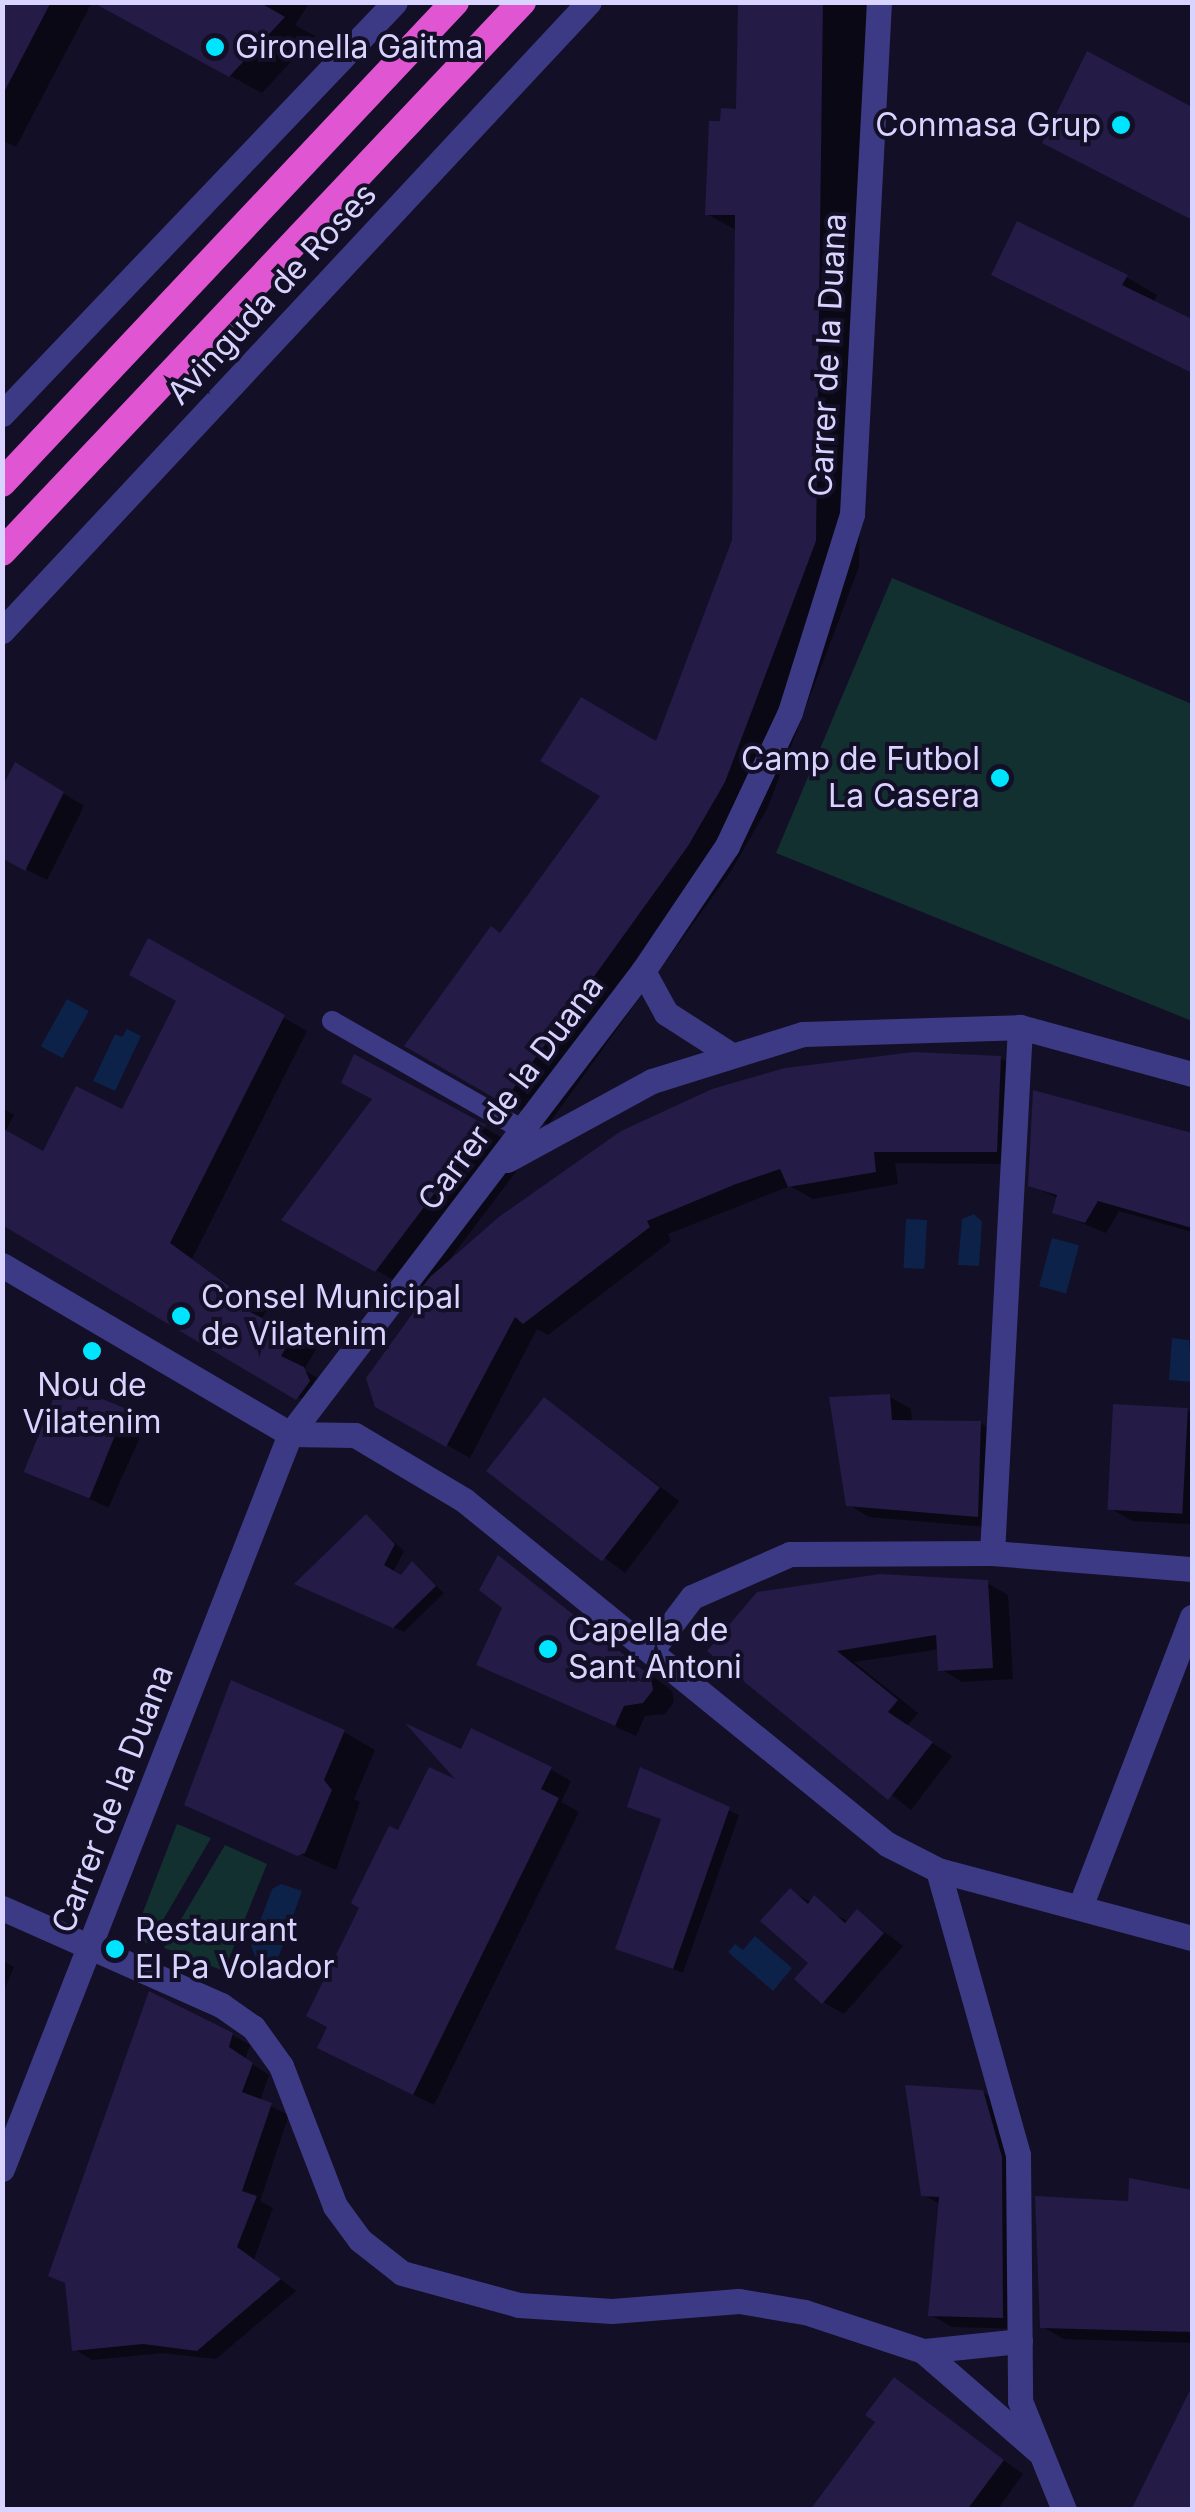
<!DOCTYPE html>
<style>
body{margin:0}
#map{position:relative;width:1195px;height:2512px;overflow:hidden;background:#130f26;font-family:Inter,sans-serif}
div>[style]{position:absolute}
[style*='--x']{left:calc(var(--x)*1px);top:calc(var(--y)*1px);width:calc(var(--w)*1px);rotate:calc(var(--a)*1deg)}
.green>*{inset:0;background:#12302f}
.water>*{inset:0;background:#0c2248;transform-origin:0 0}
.shadow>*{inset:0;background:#0007;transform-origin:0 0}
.building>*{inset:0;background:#241b47;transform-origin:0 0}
.service>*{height:20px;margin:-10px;padding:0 10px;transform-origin:10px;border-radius:10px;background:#3d3a85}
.pedestrian>*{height:25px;margin:-12.5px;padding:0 12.5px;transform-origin:12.5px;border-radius:12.5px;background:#3d3a85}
.minor>*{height:25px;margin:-12.5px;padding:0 12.5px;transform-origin:12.5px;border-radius:12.5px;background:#3d3a85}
.trunk>*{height:28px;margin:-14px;padding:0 14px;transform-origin:14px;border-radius:14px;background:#e055d1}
.dots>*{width:28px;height:28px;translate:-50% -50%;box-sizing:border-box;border:5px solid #130f26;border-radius:50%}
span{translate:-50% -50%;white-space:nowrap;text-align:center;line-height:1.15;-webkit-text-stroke:8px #130f26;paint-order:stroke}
.poi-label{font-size:32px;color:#d9d4ff}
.left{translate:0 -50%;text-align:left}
.right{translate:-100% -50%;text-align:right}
.street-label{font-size:32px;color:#d9d4ff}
.frame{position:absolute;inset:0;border:5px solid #d9d4ff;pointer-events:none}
</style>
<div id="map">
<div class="green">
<i style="clip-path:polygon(892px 578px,1192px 704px,1192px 1021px,776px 853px)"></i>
<i style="clip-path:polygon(177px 1824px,211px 1838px,149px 1944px,133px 1938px)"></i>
<i style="clip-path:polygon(225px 1845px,267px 1864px,224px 1971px,164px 1948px)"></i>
</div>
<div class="water">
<i style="left:67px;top:999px;width:25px;height:54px;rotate:29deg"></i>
<i style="clip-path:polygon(127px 1029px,141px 1036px,115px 1091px,93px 1081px,115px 1034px,122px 1037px)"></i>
<i style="clip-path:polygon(974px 1214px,982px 1222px,979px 1266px,958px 1265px,962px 1219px)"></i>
<i style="left:906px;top:1219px;width:21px;height:49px;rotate:3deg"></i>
<i style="left:1052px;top:1238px;width:28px;height:50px;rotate:15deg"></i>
<i style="clip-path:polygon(1172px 1338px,1189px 1340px,1192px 1382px,1169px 1380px)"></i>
<i style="clip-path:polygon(281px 1884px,302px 1891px,276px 1964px,255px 1956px,251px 1946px,272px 1889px)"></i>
<i style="clip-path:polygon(755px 1936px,792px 1968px,773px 1991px,728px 1952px,735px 1944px,743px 1950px)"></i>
</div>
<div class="shadow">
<i style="clip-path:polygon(2px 2px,91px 4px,16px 147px,2px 140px)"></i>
<i style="clip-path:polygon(115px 2px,310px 2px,295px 25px,315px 36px,262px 93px,142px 28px)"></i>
<i style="clip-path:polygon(740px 2px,866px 2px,859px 567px,768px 807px,731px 871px,548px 1125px,408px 1046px,657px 744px,734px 541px,738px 231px,707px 214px,722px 123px,738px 111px)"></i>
<i style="clip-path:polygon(1088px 54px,1192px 110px,1192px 220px,1076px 160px)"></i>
<i style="clip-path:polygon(994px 274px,1126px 277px,1157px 295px,1153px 303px,1192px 322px,1192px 373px)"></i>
<i style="clip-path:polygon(16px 765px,84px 806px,47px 880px,2px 857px)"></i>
<i style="clip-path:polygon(149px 941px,307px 1031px,192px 1259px,266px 1311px,261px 1320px,316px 1349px,304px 1370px,326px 1383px,310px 1404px,2px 1221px,2px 1108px,14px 1115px,5px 1132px,44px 1155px,123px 1112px,180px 1000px)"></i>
<i style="clip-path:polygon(355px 1057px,530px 1153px,422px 1296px,285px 1219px,375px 1099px)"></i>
<i style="clip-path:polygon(1000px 1058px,1023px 1071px,1019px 1164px,895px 1163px,898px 1184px,813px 1199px,790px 1186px,668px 1234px,671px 1241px,548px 1335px,537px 1329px,470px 1458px,377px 1405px,455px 1266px)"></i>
<i style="clip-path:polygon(1035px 1094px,1192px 1136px,1192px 1232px,1119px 1211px,1106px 1233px,1055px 1212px,1059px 1199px,1030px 1184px)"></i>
<i style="left:62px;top:1386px;width:92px;height:92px;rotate:24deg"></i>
<i style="clip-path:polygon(890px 1397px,911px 1409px,912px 1423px,980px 1423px,1001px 1436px,998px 1528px,869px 1517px,848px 1504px)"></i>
<i style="left:545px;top:1400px;width:168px;height:90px;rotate:37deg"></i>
<i style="clip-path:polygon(1187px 1410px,1192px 1413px,1192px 1524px,1132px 1521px,1110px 1508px)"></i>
<i style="clip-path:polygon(367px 1517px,404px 1551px,393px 1572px,402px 1578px,412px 1565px,444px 1593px,404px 1632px,307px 1588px)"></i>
<i style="clip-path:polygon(499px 1559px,672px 1691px,674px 1702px,665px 1714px,645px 1716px,636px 1736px,479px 1664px,505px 1607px)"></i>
<i style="clip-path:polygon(987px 1583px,1008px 1595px,1013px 1679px,962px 1682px,941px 1669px,940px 1649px,854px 1662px,918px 1713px,907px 1726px,952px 1756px,911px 1810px,711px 1651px)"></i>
<i style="clip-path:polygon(344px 1732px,375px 1750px,354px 1799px,360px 1802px,336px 1870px,187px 1804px)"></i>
<i style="clip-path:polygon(462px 1752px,550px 1769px,571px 1781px,561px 1802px,579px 1812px,434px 2105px,341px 2059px,330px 2027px,362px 1907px,399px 1833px,465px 1786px)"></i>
<i style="clip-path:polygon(641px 1771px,739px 1815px,683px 1973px,618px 1948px,663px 1820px,630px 1806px)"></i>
<i style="clip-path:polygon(790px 1891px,849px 1922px,858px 1912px,903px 1946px,844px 2014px,823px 2002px)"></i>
<i style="clip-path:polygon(2px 1961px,14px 1967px,2px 1995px)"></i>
<i style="clip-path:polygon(232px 2035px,250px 2045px,245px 2059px,269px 2075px,260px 2101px,289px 2115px,260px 2201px,273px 2208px,254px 2259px,296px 2291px,216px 2359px,163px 2353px,92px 2360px,74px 2349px)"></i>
<i style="clip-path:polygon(982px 2092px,1004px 2105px,1024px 2329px,952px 2327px,931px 2315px,941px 2205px,923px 2194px)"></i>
<i style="clip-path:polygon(1131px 2181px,1192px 2192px,1192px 2343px,1064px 2339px,1043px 2327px,1130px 2203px)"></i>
<i style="clip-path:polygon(894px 2381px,1023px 2474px,997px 2510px,824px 2510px,878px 2422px)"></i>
</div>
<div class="building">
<i style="clip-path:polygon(2px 2px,51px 2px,2px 96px)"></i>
<i style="clip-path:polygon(92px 2px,259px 2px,285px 17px,229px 77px)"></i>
<i style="clip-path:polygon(738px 2px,823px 2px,816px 541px,725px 782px,688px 846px,503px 1103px,404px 1046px,491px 926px,500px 933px,600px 796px,540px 761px,581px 697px,656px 741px,732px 540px,735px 215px,705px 215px,709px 121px,720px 121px,721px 108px,736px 109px)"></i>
<i style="clip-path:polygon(1087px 51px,1192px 107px,1192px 220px,1042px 143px)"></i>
<i style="clip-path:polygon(1017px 221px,1128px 275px,1122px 285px,1192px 319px,1192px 373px,991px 275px)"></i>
<i style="clip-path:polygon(15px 762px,64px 792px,25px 871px,2px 858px,2px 787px)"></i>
<i style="clip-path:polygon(148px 938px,285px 1015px,170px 1243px,243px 1296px,238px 1306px,294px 1334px,281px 1356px,304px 1367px,310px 1381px,296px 1400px,2px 1225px,2px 1128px,43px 1151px,76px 1086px,122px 1109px,176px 1001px,129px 975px)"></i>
<i style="clip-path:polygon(913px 1052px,1001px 1056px,997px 1152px,874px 1152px,876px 1172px,788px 1187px,780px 1169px,736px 1184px,647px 1221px,650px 1227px,523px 1324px,515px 1317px,446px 1447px,375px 1407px,366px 1378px,423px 1299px,416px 1295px,430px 1277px,500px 1216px,621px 1131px,712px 1089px,785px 1068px)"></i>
<i style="clip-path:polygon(354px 1054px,486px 1125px,375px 1272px,281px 1220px,372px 1099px,341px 1083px)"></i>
<i style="clip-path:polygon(1033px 1090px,1192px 1133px,1192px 1228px,1098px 1201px,1085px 1223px,1052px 1213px,1057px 1195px,1028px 1186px)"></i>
<i style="left:60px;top:1382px;width:71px;height:97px;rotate:22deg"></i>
<i style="clip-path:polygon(890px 1394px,892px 1420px,981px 1421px,978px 1517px,846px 1506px,829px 1397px)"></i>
<i style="left:544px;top:1397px;width:147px;height:94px;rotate:38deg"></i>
<i style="left:1113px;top:1404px;width:75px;height:106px;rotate:3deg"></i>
<i style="clip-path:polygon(366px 1514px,395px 1544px,384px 1565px,401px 1575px,412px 1561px,436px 1586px,393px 1628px,294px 1584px)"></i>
<i style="clip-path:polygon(498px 1555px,651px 1676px,653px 1690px,643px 1703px,624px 1706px,615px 1726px,476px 1665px,502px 1608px,479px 1590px)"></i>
<i style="clip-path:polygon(880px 1574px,988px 1580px,993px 1668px,938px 1671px,936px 1635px,837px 1651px,898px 1700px,888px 1712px,933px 1742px,888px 1800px,707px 1651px,757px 1592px)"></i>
<i style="clip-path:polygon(231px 1680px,345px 1730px,324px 1780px,332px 1790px,305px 1853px,297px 1856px,184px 1805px)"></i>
<i style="clip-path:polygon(405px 1723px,461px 1749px,471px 1728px,552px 1767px,541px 1789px,559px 1798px,413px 2095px,317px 2048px,327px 2027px,306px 2016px,359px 1908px,351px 1903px,389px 1826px,398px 1830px,429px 1767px,455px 1779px)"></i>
<i style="clip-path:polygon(640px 1767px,730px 1807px,673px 1969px,615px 1949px,661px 1819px,627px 1807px)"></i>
<i style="clip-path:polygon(790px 1888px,808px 1904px,814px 1895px,845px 1923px,857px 1909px,884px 1933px,822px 2004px,794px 1979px,808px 1963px,760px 1921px)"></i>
<i style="clip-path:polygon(149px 1991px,233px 2033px,229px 2047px,253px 2063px,242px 2092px,272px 2103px,242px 2191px,257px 2196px,237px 2247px,281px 2279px,197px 2351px,143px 2344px,72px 2351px,65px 2283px,48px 2276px)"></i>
<i style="clip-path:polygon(905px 2085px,983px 2090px,1002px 2157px,1003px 2318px,928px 2316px,939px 2197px,921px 2196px)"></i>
<i style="clip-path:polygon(1129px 2178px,1192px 2190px,1192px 2332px,1040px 2328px,1035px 2196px,1128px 2201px)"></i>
<i style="clip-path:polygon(894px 2377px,1004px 2460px,967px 2510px,810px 2510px,875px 2422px,865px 2415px)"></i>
<i style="clip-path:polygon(1192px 2386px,1192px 2510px,1131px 2510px)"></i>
</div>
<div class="service">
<i style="--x:332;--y:1021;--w:222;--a:29.7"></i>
</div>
<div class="pedestrian">
<i style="--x:992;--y:1553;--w:527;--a:-86.95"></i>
</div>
<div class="minor">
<i style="--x:2;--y:414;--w:569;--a:-46.35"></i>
<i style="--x:2;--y:631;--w:860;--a:-46.98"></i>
<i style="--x:643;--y:971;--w:48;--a:61.3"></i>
<i style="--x:666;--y:1013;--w:74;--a:32.8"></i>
<i style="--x:507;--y:1160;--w:165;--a:-28.6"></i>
<i style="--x:652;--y:1081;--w:158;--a:-17.3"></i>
<i style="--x:803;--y:1034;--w:217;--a:-1.8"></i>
<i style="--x:1020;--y:1027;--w:178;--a:15.3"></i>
<i style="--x:2;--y:1265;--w:334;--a:30.4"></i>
<i style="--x:290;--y:1434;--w:65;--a:0.9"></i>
<i style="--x:355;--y:1435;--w:127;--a:30.8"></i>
<i style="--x:464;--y:1500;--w:545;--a:39.12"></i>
<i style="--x:887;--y:1844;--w:57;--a:27"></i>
<i style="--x:938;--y:1870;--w:263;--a:15"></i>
<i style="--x:651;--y:1651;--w:68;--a:-52.8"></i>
<i style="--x:692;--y:1597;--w:107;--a:-23.7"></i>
<i style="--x:790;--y:1554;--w:202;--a:-0.3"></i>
<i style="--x:992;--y:1553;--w:201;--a:4.6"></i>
<i style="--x:938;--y:1870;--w:296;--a:74.3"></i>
<i style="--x:1018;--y:2155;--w:246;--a:89.5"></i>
<i style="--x:1020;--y:2401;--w:118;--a:68"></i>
<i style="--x:1080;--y:1907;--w:311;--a:-68.9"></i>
<i style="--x:2;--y:1908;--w:240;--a:23.9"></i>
<i style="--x:221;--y:2005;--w:39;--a:35"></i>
<i style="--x:253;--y:2027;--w:48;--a:54.3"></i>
<i style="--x:281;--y:2066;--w:150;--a:68.9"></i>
<i style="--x:335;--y:2206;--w:42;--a:53.7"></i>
<i style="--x:360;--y:2240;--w:53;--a:38.2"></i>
<i style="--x:402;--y:2273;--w:121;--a:15.3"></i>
<i style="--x:519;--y:2305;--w:93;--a:3.7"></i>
<i style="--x:612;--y:2311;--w:127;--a:-4.5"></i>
<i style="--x:739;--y:2301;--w:67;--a:9.5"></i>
<i style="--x:805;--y:2312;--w:124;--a:18.3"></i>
<i style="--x:2;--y:2169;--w:789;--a:-68.6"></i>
<i style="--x:290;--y:1434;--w:582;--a:-52.68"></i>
<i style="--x:643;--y:971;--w:151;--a:-56.1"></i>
<i style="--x:727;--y:846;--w:148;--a:-64.8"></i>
<i style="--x:790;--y:712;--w:207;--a:-72.6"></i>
<i style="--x:852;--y:514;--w:513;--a:-86.98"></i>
<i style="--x:1020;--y:2341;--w:98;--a:174.1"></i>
<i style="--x:923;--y:2351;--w:152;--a:41"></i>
</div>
<div class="trunk">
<i style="--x:2;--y:483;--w:661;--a:-46.72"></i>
<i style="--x:2;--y:552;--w:757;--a:-46.61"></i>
</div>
<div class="dots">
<i style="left:215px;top:47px;background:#00e5ff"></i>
<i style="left:1121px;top:125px;background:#00e5ff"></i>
<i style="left:1000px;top:778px;background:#00e5ff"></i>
<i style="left:181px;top:1316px;background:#00e5ff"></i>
<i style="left:92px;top:1351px;background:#00e5ff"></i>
<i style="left:548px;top:1649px;background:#00e5ff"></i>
<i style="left:115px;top:1949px;background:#00e5ff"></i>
</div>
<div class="poi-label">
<span class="left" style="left:235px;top:47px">Gironella Gaitma</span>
<span class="right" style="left:1101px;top:125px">Conmasa Grup</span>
<span class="right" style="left:980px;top:778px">Camp de Futbol<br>La Casera</span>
<span class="left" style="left:201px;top:1316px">Consel Municipal<br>de Vilatenim</span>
<span style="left:92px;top:1404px">Nou de<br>Vilatenim</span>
<span class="left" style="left:568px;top:1649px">Capella de<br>Sant Antoni</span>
<span class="left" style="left:135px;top:1949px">Restaurant<br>El Pa Volador</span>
</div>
<div class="street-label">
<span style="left:272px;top:294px;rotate:-47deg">Avinguda de Roses</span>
<span style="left:828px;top:355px;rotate:-87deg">Carrer de la Duana</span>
<span style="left:511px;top:1093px;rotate:-53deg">Carrer de la Duana</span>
<span style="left:113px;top:1799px;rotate:-69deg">Carrer de la Duana</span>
</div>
<div class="frame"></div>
</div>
